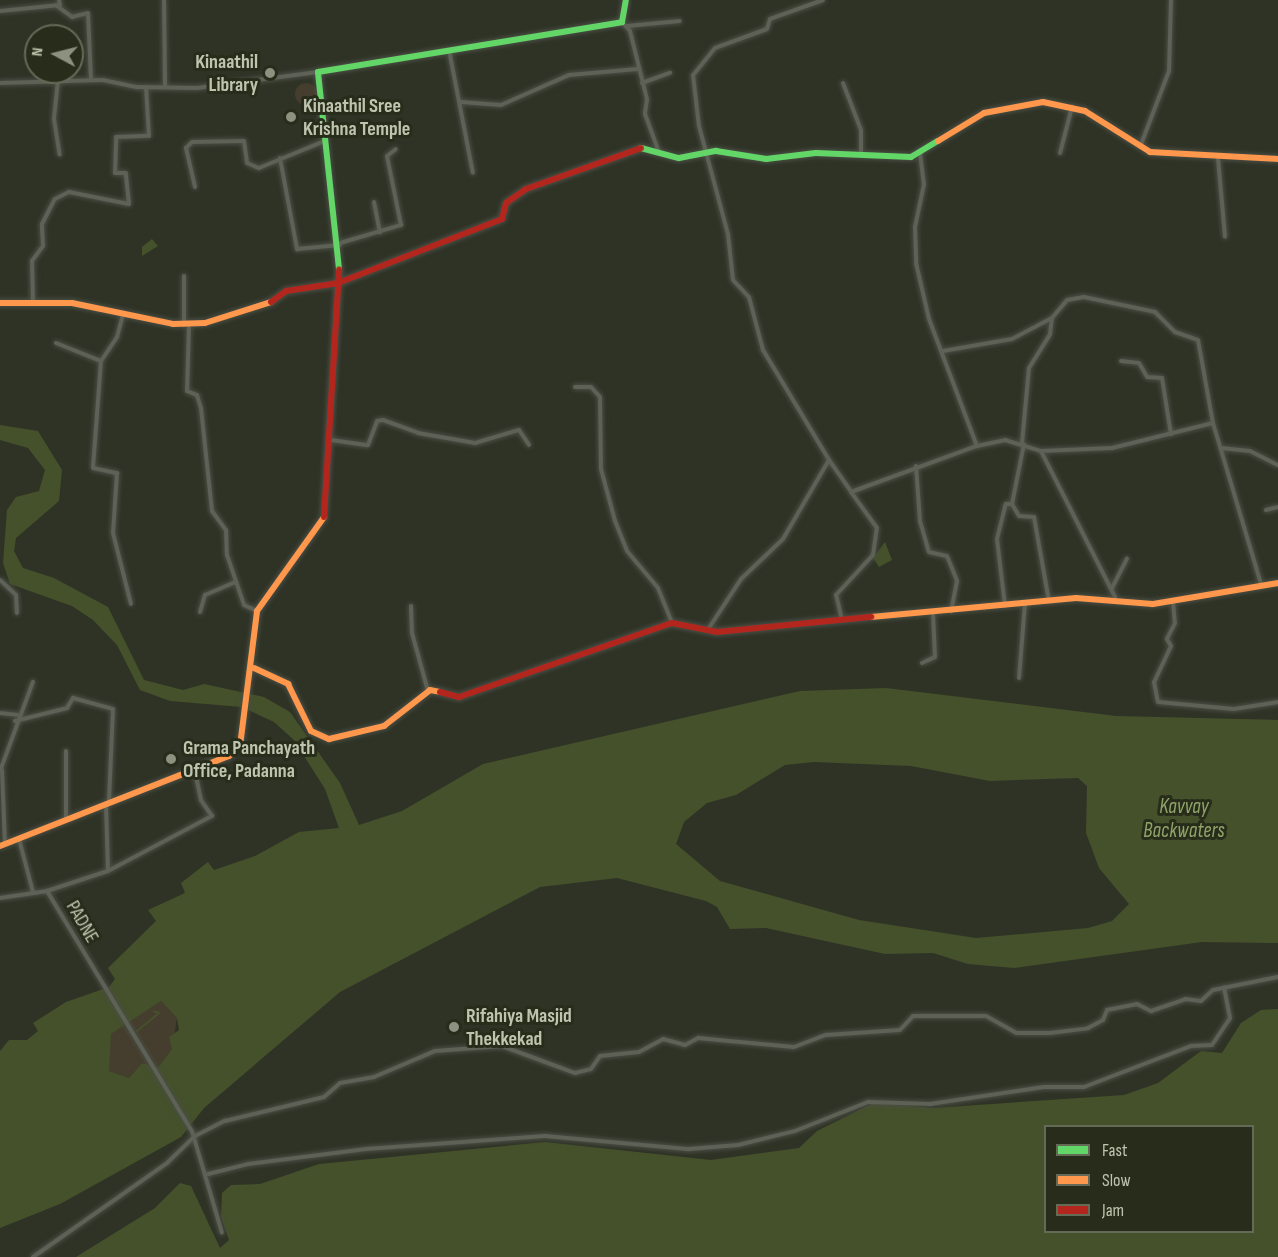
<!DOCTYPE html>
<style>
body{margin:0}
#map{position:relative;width:1278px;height:1257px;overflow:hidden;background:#2f3326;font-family:"Sofia Sans Condensed",sans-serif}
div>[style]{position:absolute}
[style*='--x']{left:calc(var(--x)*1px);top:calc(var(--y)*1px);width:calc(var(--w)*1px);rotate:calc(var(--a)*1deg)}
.green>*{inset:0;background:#453d2d}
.round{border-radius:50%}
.water>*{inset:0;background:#45512b}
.stream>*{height:1.5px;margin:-0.75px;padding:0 0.75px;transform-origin:0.75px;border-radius:0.75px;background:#45512b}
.roads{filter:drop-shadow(0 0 2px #4a4e44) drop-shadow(0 0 2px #4a4e44)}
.street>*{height:4px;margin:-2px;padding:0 2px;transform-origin:2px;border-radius:2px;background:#5d6156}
.fast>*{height:6px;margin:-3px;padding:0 3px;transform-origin:3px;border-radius:3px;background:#63d668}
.slow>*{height:6px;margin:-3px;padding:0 3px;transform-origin:3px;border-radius:3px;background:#ff974d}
.jam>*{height:6px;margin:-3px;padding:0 3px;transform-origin:3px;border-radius:3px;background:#b3261e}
.dots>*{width:16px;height:16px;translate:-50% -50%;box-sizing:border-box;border:3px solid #272d1a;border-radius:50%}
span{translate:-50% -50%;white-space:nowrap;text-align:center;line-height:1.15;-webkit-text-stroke:6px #272d1a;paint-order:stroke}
.poi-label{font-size:20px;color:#bdc5af;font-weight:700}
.right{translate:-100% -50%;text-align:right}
.left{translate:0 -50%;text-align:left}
.street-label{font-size:20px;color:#bdc5af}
.water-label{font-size:21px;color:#90a468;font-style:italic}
.legend{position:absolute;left:1044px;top:1125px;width:210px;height:108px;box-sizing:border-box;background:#272d1a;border:2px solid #636a56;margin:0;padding:8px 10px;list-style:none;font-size:18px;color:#bdc5af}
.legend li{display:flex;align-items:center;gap:12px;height:30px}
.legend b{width:30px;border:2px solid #636a56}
.north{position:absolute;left:24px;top:24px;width:60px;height:60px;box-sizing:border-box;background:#272d1a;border:2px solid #636a56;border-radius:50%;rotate:277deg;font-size:16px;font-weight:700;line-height:24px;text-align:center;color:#bdc5af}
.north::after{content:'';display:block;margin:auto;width:21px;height:27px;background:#8b927f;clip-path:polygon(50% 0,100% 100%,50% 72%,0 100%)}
</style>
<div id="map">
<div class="green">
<i class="round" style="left:295px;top:83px;width:22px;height:22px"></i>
<i style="clip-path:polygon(161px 1001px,177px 1018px,172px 1049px,158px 1067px,142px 1063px,129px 1078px,108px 1071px,110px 1034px)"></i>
</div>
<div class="water">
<i style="clip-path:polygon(152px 239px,158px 246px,142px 256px,142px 247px)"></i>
<i style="clip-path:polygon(evenodd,0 425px,38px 431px,62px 470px,59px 501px,16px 538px,14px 551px,23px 568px,54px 578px,108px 607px,144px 680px,183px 690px,204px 684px,264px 697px,290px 712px,340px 783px,359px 825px,402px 811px,483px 764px,800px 691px,886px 688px,1116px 716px,1278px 720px,1278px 943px,1202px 942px,1014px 968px,968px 964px,933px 953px,885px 954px,766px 928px,730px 929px,717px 907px,706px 901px,617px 878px,540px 887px,340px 992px,204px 1108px,181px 1137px,60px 1204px,0 1228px,0 1051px,9px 1040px,27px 1040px,38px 1031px,33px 1023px,66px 1002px,109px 987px,115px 979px,108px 968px,156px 921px,148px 910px,185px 893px,181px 883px,208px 862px,214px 870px,255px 856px,299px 832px,339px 828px,325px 789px,294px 740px,274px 722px,242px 707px,170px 701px,140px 690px,117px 645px,93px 620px,72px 606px,10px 584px,3px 563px,7px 510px,16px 497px,39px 491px,45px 470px,28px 448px,0 440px,0 425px,814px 762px,911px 766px,990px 781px,1078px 778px,1087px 786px,1086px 833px,1099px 868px,1129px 904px,1112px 921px,1088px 928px,976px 938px,859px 920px,720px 881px,676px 844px,684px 822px,707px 803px,736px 795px,785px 765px,814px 762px,0 425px,161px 1001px,177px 1018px,179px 1030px,169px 1037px,172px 1049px,158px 1067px,142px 1063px,129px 1078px,109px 1071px,111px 1034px,161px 1001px)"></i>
<i style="clip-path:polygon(885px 542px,892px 560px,879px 567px,873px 558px)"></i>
<i style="clip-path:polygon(evenodd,1278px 1009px,1278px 1257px,76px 1257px,155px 1208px,180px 1183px,191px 1186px,220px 1248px,229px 1240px,221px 1217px,222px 1193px,231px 1185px,260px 1184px,319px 1164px,545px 1142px,711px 1160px,799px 1148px,817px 1131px,873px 1103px,933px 1108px,1124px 1095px,1158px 1083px,1201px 1051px,1222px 1053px,1241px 1023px,1261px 1010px,1278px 1009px,1046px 1126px,1252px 1126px,1252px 1232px,1046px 1232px,1046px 1126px)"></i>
</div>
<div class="stream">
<i style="--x:137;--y:1031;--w:28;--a:-39"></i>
<i style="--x:159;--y:1013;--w:5;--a:-169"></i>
</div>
<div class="roads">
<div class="street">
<i style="--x:164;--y:0;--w:87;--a:89.3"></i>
<i style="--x:823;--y:0;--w:56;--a:160.3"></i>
<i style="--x:770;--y:19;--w:10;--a:107"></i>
<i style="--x:767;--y:29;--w:55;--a:159.9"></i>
<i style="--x:715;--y:48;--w:35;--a:129"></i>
<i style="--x:693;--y:75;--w:51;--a:83.3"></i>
<i style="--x:699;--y:126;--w:112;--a:75"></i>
<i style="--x:728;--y:234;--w:46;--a:83.8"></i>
<i style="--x:733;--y:280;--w:23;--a:47"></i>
<i style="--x:749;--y:297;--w:55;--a:75.2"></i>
<i style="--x:763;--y:350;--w:128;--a:59"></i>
<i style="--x:57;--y:6;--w:19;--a:36"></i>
<i style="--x:72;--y:17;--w:16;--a:-14"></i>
<i style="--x:88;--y:13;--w:67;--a:87.4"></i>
<i style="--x:0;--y:11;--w:60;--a:-5.7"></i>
<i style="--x:60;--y:5;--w:5;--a:-101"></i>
<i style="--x:622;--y:22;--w:12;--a:48"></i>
<i style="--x:630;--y:31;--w:70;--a:76"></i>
<i style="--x:647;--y:99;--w:15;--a:98"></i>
<i style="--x:645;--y:114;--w:38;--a:70"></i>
<i style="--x:627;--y:26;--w:53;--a:-5.4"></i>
<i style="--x:449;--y:50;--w:125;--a:79"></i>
<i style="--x:58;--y:80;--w:39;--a:96"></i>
<i style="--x:54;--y:119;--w:36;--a:81"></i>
<i style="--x:0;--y:83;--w:103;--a:-1.7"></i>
<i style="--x:103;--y:80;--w:35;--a:12"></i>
<i style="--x:137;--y:87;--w:60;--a:1"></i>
<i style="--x:197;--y:88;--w:122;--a:-7.5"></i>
<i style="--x:642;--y:83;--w:30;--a:-20"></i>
<i style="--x:843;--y:83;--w:50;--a:69"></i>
<i style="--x:861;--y:130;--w:23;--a:90"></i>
<i style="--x:461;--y:102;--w:40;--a:4.3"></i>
<i style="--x:501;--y:105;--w:74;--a:-23.8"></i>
<i style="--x:569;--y:75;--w:69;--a:-5"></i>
<i style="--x:1140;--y:147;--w:81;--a:-69.1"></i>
<i style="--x:1169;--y:71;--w:71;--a:-88.4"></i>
<i style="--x:920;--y:153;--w:31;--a:83"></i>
<i style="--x:924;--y:184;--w:44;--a:101.8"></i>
<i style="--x:915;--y:227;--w:36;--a:88"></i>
<i style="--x:916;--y:263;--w:57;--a:76.9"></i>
<i style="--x:929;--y:319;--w:136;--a:69.3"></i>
<i style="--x:977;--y:446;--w:29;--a:-12"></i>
<i style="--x:1005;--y:440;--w:38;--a:17"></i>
<i style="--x:1041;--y:451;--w:164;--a:63.1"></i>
<i style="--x:1060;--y:153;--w:48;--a:-75.4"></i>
<i style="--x:280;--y:158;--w:93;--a:79.4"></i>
<i style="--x:297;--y:249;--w:43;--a:-5.3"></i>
<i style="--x:1218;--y:158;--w:79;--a:84.9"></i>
<i style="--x:195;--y:187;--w:40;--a:-103"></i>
<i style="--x:186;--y:148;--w:8;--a:-45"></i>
<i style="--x:192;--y:142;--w:52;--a:-1.1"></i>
<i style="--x:244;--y:141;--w:22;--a:82"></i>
<i style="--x:247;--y:163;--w:13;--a:23"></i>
<i style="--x:259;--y:168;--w:68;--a:-22.4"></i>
<i style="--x:374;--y:202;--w:31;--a:79"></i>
<i style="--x:340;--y:243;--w:64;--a:-16.4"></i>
<i style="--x:401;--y:225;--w:70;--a:-101.5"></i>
<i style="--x:387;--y:156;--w:11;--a:-38"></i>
<i style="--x:33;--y:302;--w:41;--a:-91.4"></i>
<i style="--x:32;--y:261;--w:19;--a:-54"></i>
<i style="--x:43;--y:246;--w:22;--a:-93"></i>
<i style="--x:42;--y:224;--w:28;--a:-63"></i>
<i style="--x:55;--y:199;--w:16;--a:-27"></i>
<i style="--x:69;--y:192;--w:61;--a:11.3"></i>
<i style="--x:129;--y:204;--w:31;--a:-96"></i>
<i style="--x:126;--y:173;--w:11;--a:180"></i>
<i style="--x:115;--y:173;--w:36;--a:-88"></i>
<i style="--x:116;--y:137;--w:33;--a:-2"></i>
<i style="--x:149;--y:136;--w:49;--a:-93.5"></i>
<i style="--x:184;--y:325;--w:49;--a:-90"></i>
<i style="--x:189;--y:325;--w:66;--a:91.7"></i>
<i style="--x:187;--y:391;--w:11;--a:22"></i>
<i style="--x:197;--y:395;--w:14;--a:73"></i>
<i style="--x:201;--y:408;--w:104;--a:83.9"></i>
<i style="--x:212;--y:511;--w:24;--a:54"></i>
<i style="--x:226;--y:530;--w:25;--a:88"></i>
<i style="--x:227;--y:555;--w:53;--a:71.2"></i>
<i style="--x:244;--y:605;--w:14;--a:25"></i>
<i style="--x:56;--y:343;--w:48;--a:21.8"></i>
<i style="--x:101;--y:361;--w:29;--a:-56"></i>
<i style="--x:117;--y:337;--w:24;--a:-75"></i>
<i style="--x:943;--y:351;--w:70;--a:-9.9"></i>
<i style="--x:1012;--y:339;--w:45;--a:-27.7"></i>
<i style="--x:101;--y:361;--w:107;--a:94.3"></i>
<i style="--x:93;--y:468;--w:25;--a:12"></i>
<i style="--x:117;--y:473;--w:60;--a:93.8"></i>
<i style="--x:113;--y:533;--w:73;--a:75.8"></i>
<i style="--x:1121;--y:361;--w:18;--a:6"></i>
<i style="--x:1139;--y:363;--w:16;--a:60"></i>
<i style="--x:1147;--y:377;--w:15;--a:4"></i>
<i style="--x:1162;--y:378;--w:57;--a:80.9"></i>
<i style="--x:575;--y:387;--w:16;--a:0"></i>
<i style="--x:591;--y:387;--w:13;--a:48"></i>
<i style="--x:600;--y:397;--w:72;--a:89.2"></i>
<i style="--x:601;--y:469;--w:54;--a:74.9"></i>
<i style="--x:615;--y:521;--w:32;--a:68"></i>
<i style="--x:627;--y:551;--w:48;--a:50"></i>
<i style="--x:658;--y:588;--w:38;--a:68"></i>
<i style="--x:331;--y:440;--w:37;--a:8"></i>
<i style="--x:368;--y:445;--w:26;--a:-69"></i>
<i style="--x:377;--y:421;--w:6;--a:-9"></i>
<i style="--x:383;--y:420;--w:37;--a:20"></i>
<i style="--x:418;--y:433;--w:58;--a:10"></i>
<i style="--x:475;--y:443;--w:46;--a:-16.5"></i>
<i style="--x:519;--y:430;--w:18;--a:56"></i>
<i style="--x:1022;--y:443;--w:75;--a:-84.7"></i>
<i style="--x:1029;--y:368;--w:40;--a:-58"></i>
<i style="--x:1050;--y:334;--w:16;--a:-83"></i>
<i style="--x:1052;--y:318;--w:23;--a:-50"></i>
<i style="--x:1067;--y:300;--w:17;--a:-10"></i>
<i style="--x:1084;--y:297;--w:73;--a:11.9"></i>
<i style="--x:1155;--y:312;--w:28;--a:45"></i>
<i style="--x:1175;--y:332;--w:24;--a:19"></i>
<i style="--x:1198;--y:340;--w:84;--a:79.8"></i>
<i style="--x:1221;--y:448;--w:29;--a:6"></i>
<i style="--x:1250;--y:451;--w:31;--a:27"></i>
<i style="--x:1041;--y:451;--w:71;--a:-2.4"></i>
<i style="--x:1112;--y:448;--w:104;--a:-13.9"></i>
<i style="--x:1213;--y:423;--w:171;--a:73.4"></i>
<i style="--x:916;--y:466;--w:55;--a:85.8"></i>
<i style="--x:920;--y:521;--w:32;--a:74"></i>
<i style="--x:929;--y:552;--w:18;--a:13"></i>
<i style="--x:947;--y:556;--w:27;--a:68"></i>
<i style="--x:957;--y:581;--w:31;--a:101"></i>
<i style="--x:1012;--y:504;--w:61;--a:-78.7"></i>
<i style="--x:1266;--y:510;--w:12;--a:-14"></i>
<i style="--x:0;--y:580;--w:22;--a:43"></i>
<i style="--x:16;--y:595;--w:18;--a:87"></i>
<i style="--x:1112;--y:588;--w:33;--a:-63"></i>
<i style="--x:1173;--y:602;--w:21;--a:85"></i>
<i style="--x:1175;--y:623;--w:18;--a:117"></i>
<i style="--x:1167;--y:639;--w:8;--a:60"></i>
<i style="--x:1171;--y:646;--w:40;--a:115"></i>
<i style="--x:1154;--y:682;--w:20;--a:79"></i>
<i style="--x:1158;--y:702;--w:76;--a:5.3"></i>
<i style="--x:1234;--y:709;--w:45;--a:-9"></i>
<i style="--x:411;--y:606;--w:27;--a:88"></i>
<i style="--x:412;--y:633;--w:60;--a:74.6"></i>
<i style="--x:1005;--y:606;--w:67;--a:-96.8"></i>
<i style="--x:997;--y:539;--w:36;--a:-76"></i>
<i style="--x:1006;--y:504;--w:6;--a:0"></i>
<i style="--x:1012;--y:504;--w:14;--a:60"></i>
<i style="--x:1019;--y:516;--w:15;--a:4"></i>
<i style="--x:1034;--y:517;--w:85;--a:79.9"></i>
<i style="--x:200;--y:612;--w:18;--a:-74"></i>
<i style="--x:205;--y:595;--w:34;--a:-23"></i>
<i style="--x:842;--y:620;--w:26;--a:-103"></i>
<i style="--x:836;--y:595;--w:54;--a:-47.2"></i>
<i style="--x:873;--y:555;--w:27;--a:-82"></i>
<i style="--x:877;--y:528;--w:44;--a:-125.8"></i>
<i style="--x:707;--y:631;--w:62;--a:-56.8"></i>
<i style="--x:741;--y:579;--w:58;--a:-43.6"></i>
<i style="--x:783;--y:539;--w:91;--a:-59.8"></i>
<i style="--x:829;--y:460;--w:39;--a:55"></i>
<i style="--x:851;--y:492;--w:134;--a:-20.1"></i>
<i style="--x:922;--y:663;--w:14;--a:-25"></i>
<i style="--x:935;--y:657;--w:44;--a:-92.6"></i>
<i style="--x:1019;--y:678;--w:74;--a:-85.4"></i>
<i style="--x:0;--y:713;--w:18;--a:6"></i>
<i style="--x:15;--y:721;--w:54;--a:-14"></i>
<i style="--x:67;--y:708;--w:12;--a:-59"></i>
<i style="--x:73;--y:698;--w:41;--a:15.4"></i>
<i style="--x:113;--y:709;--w:92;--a:92.5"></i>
<i style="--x:66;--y:751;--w:67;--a:90"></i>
<i style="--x:2;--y:770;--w:74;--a:87.7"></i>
<i style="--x:0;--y:771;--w:95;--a:-69.7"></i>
<i style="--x:19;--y:839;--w:55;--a:75.2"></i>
<i style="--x:108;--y:871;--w:118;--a:-27.9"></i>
<i style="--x:212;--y:816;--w:19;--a:-125"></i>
<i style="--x:201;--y:800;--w:33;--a:-102"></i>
<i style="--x:47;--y:891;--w:64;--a:-18.2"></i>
<i style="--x:108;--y:871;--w:68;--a:-91.7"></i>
<i style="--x:0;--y:898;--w:48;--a:-8.5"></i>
<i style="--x:47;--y:891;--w:280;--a:58.9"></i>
<i style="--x:192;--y:1131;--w:106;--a:73.6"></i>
<i style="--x:208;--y:1174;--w:41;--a:-14"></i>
<i style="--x:248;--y:1164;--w:119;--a:-7.2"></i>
<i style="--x:366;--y:1149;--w:179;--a:-4.2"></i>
<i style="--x:545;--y:1136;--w:145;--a:5.2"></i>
<i style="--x:689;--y:1149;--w:49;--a:-4.7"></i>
<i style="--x:738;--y:1145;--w:59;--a:-13.8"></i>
<i style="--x:795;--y:1131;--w:79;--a:-21.7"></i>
<i style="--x:868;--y:1102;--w:62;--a:1.8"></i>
<i style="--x:930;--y:1104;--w:115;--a:-8.5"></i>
<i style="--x:1044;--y:1087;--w:40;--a:0"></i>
<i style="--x:1084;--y:1087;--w:115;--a:-21"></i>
<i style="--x:1191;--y:1046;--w:21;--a:-3"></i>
<i style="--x:1212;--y:1045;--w:32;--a:-56"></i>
<i style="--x:1230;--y:1018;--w:31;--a:-101"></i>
<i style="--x:33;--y:1257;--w:164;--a:-35"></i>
<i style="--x:167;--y:1163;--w:39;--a:-44"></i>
<i style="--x:195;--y:1136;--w:34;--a:-27"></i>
<i style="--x:225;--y:1121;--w:102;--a:-13.6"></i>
<i style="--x:324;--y:1097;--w:21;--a:-41"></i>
<i style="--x:340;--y:1083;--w:35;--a:-10"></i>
<i style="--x:374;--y:1077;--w:66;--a:-23.1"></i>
<i style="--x:435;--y:1051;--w:67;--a:-4.3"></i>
<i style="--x:502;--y:1046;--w:78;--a:20.3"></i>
<i style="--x:575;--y:1073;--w:16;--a:-14"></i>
<i style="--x:591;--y:1069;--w:16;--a:-55"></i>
<i style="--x:600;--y:1056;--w:39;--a:-6"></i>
<i style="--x:639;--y:1052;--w:27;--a:-28"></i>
<i style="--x:663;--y:1039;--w:23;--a:15"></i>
<i style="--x:685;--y:1045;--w:15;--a:-28"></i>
<i style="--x:698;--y:1038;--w:96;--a:5.4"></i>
<i style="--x:794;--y:1047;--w:34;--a:-21"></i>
<i style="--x:826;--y:1035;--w:74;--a:-3.9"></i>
<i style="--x:900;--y:1030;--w:19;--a:-47"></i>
<i style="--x:913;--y:1016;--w:73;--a:0"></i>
<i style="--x:986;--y:1016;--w:35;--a:29"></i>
<i style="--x:1017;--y:1033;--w:33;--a:0"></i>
<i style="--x:1050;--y:1033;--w:38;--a:-7"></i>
<i style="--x:1088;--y:1028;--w:17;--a:-28"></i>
<i style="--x:1103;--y:1020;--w:11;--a:-68"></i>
<i style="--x:1107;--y:1010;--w:31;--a:-11"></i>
<i style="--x:1137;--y:1004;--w:16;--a:27"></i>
<i style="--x:1151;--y:1011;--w:36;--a:-19"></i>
<i style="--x:1185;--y:999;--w:16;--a:7"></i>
<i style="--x:1201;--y:1001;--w:16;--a:-43"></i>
<i style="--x:1213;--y:990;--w:66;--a:-11.3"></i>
</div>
<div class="fast">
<i style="--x:641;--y:148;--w:39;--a:15"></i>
<i style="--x:679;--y:158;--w:38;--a:-11"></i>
<i style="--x:716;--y:151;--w:51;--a:9.1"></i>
<i style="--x:766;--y:159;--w:50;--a:-6.8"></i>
<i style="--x:816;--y:153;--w:95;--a:2.4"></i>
<i style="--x:911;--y:157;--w:31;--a:-31"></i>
<i style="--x:339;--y:269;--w:198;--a:-96.1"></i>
<i style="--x:318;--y:72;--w:308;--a:-9.3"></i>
<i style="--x:622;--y:22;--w:22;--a:-80"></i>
</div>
<div class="slow">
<i style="--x:938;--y:141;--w:54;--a:-31.3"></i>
<i style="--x:984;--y:113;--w:60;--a:-10.6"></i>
<i style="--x:1043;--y:102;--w:43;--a:12.1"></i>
<i style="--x:1085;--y:111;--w:77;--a:32.2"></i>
<i style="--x:1150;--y:152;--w:128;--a:3.1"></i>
<i style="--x:0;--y:303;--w:72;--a:0"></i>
<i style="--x:72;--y:303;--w:103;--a:11.7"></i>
<i style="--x:173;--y:324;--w:32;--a:-2"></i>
<i style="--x:205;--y:323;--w:69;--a:-17.7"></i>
<i style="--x:871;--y:617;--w:206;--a:-5.3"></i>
<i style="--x:1076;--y:598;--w:77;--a:4.5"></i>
<i style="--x:1153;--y:604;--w:127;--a:-9.5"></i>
<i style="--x:254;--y:668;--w:38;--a:25"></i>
<i style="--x:288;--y:684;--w:52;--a:63.9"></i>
<i style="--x:311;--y:731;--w:20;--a:24"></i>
<i style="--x:329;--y:739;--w:57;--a:-13.3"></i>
<i style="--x:384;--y:726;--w:58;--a:-38"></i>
<i style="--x:430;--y:690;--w:10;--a:11"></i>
<i style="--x:0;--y:846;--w:246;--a:-21.5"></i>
<i style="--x:229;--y:756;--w:15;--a:-42"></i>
<i style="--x:240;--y:746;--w:136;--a:-82.8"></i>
<i style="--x:257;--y:611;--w:115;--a:-54.5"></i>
</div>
<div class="jam">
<i style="--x:271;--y:302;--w:19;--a:-36"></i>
<i style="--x:286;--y:291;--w:53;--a:-8.7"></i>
<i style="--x:338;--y:283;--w:176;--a:-21.3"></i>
<i style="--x:502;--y:219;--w:16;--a:-76"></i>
<i style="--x:506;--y:203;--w:24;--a:-35"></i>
<i style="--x:526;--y:189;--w:122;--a:-19.6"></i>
<i style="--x:324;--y:517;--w:248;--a:-86.5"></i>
<i style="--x:440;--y:692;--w:20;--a:15"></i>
<i style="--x:459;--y:697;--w:225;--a:-19.2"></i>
<i style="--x:672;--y:623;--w:46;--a:11.3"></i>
<i style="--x:717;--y:632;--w:155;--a:-5.6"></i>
</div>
</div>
<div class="dots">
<i style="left:270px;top:73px;background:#8b927f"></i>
<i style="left:291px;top:117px;background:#8b927f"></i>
<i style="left:171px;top:759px;background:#8b927f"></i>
<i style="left:454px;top:1027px;background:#8b927f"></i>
</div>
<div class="poi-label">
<span class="right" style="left:258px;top:74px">Kinaathil<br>Library</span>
<span class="left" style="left:303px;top:118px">Kinaathil Sree<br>Krishna Temple</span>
<span class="left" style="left:183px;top:760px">Grama Panchayath<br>Office, Padanna</span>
<span class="left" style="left:466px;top:1028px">Rifahiya Masjid<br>Thekkekad</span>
</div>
<div class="street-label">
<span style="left:82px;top:922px;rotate:60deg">PADNE</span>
</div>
<div class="water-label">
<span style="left:1184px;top:819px">Kavvay<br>Backwaters</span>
</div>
<ul class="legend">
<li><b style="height:8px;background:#63d668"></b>Fast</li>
<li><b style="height:8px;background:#ff974d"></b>Slow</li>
<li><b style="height:8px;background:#b3261e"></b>Jam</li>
</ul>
<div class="north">N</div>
</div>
